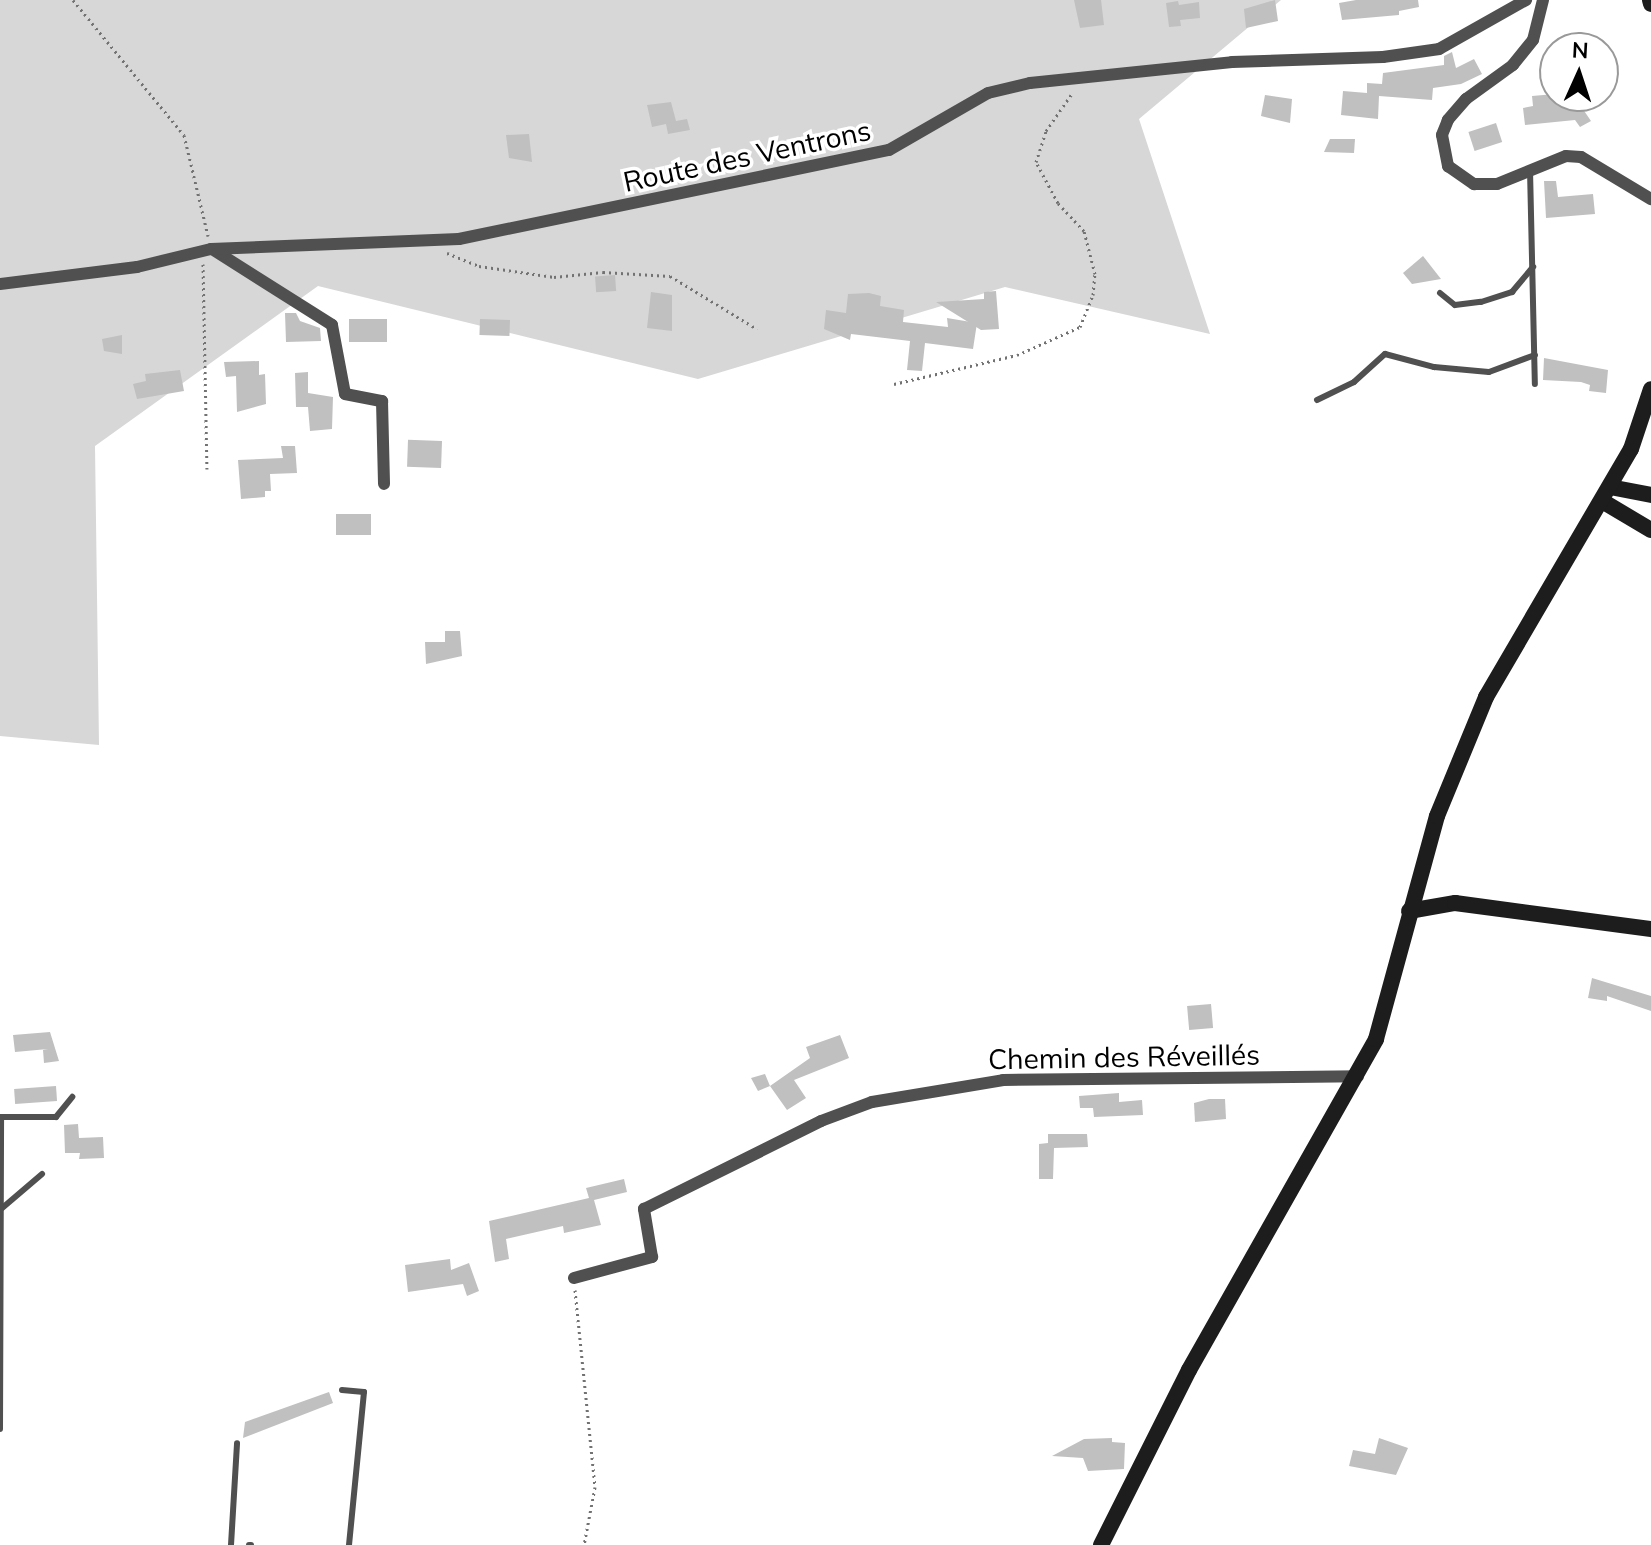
<!DOCTYPE html>
<meta charset="utf-8">
<style>
body{margin:0}
#map{position:relative;width:1651px;height:1545px;overflow:hidden;background:#fff;font-family:Mulish,sans-serif}
div>[style]{position:absolute}
[style*='--x']{left:calc(var(--x)*1px);top:calc(var(--y)*1px);width:calc(var(--w)*1px);rotate:calc(var(--a)*1deg)}
.green>*{inset:0;background:#d7d7d7}
.building>*{inset:0;background:#c0c0c0;transform-origin:0 0}
.path>*{height:3px;margin-top:-1.5px;transform-origin:0;background:repeating-linear-gradient(90deg,#727272 0 2px,transparent 0 6px)}
.lane>*{height:6px;margin:-3px;padding:0 3px;transform-origin:3px;border-radius:3px;background:#505050}
.street>*{height:12px;margin:-6px;padding:0 6px;transform-origin:6px;border-radius:6px;background:#505050}
.secondary>*{height:16px;margin:-8px;padding:0 8px;transform-origin:8px;border-radius:8px;background:#1d1d1d}
span{translate:-50% -50%;white-space:nowrap;text-align:center;line-height:1.15;-webkit-text-stroke:7px #fff;paint-order:stroke}
.street-label{font-size:28px;color:#000}
.north{position:absolute;left:1539px;top:32px;width:80px;height:80px;box-sizing:border-box;background:#fff;border:2px solid #999;border-radius:50%;rotate:3deg;font-size:22px;font-weight:700;line-height:32px;text-align:center;color:#000}
.north::after{content:'';display:block;margin:auto;width:28px;height:36px;background:#000;clip-path:polygon(50% 0,100% 100%,50% 72%,0 100%)}
</style>
<div id="map">
<div class="green">
<i style="clip-path:polygon(0 0,1281px 0,1139px 119px,1210px 334px,1005px 287px,698px 379px,318px 286px,95px 446px,99px 745px,0 736px)"></i>
</div>
<div class="building">
<i style="clip-path:polygon(1074px 0,1101px 0,1104px 25px,1080px 28px)"></i>
<i style="clip-path:polygon(1275px 0,1278px 21px,1246px 28px,1244px 9px)"></i>
<i style="clip-path:polygon(1356px 0,1418px 0,1419px 7px,1399px 11px,1399px 15px,1342px 20px,1339px 3px)"></i>
<i style="clip-path:polygon(1178px 1px,1179px 5px,1199px 2px,1200px 18px,1180px 20px,1181px 26px,1169px 27px,1166px 3px)"></i>
<i style="clip-path:polygon(1452px 52px,1456px 68px,1474px 59px,1482px 74px,1461px 84px,1433px 88px,1432px 100px,1379px 96px,1378px 119px,1341px 115px,1343px 91px,1367px 93px,1367px 83px,1382px 84px,1383px 73px,1444px 65px,1444px 56px)"></i>
<i style="clip-path:polygon(1555px 94px,1574px 96px,1591px 121px,1580px 127px,1575px 120px,1525px 125px,1523px 108px,1533px 106px,1532px 96px)"></i>
<i style="clip-path:polygon(1265px 95px,1292px 99px,1290px 123px,1261px 116px)"></i>
<i style="clip-path:polygon(671px 102px,676px 121px,687px 119px,690px 130px,668px 134px,666px 124px,652px 127px,647px 105px)"></i>
<i style="left:1496px;top:123px;width:20px;height:29px;rotate:72deg"></i>
<i style="clip-path:polygon(529px 134px,532px 162px,509px 158px,506px 135px)"></i>
<i style="clip-path:polygon(1330px 139px,1355px 139px,1354px 153px,1324px 152px)"></i>
<i style="clip-path:polygon(1544px 181px,1556px 181px,1558px 197px,1593px 194px,1595px 214px,1546px 218px)"></i>
<i style="clip-path:polygon(1423px 256px,1441px 279px,1412px 284px,1403px 273px)"></i>
<i style="left:615px;top:275px;width:16px;height:20px;rotate:86deg"></i>
<i style="clip-path:polygon(996px 291px,999px 329px,981px 330px,936px 302px,984px 299px,984px 292px)"></i>
<i style="clip-path:polygon(651px 292px,672px 295px,672px 331px,647px 328px)"></i>
<i style="clip-path:polygon(869px 293px,881px 296px,880px 306px,904px 310px,903px 322px,948px 327px,947px 318px,977px 323px,973px 349px,925px 343px,922px 371px,907px 370px,910px 341px,851px 334px,850px 340px,824px 329px,826px 310px,846px 313px,848px 294px)"></i>
<i style="clip-path:polygon(285px 313px,296px 313px,300px 321px,320px 328px,321px 341px,286px 342px)"></i>
<i style="left:349px;top:319px;width:38px;height:23px"></i>
<i style="left:480px;top:319px;width:30px;height:16px;rotate:2deg"></i>
<i style="clip-path:polygon(122px 335px,122px 354px,104px 351px,102px 339px)"></i>
<i style="clip-path:polygon(1544px 358px,1608px 370px,1606px 393px,1589px 391px,1590px 385px,1581px 382px,1543px 380px)"></i>
<i style="clip-path:polygon(259px 361px,259px 375px,265px 374px,266px 404px,237px 412px,236px 376px,226px 377px,224px 362px)"></i>
<i style="clip-path:polygon(180px 370px,184px 391px,137px 399px,133px 384px,146px 381px,145px 374px)"></i>
<i style="clip-path:polygon(308px 372px,308px 393px,333px 397px,332px 429px,310px 431px,308px 407px,296px 407px,295px 373px)"></i>
<i style="left:442px;top:441px;width:27px;height:34px;rotate:92deg"></i>
<i style="clip-path:polygon(281px 446px,295px 446px,297px 473px,270px 474px,271px 491px,265px 491px,265px 497px,241px 499px,238px 460px,283px 458px)"></i>
<i style="left:336px;top:514px;width:35px;height:21px"></i>
<i style="clip-path:polygon(445px 631px,460px 631px,462px 656px,426px 664px,425px 642px,445px 642px)"></i>
<i style="clip-path:polygon(1592px 978px,1651px 996px,1651px 1011px,1607px 996px,1607px 1001px,1588px 998px)"></i>
<i style="left:1211px;top:1004px;width:24px;height:24px;rotate:85deg"></i>
<i style="clip-path:polygon(50px 1032px,59px 1061px,44px 1063px,43px 1050px,48px 1049px,15px 1052px,13px 1035px)"></i>
<i style="clip-path:polygon(840px 1035px,849px 1058px,794px 1080px,806px 1098px,787px 1110px,770px 1086px,758px 1091px,751px 1078px,765px 1074px,770px 1086px,810px 1058px,806px 1047px)"></i>
<i style="left:56px;top:1086px;width:15px;height:42px;rotate:86deg"></i>
<i style="clip-path:polygon(1119px 1093px,1119px 1102px,1142px 1100px,1143px 1115px,1094px 1117px,1093px 1108px,1080px 1108px,1079px 1096px)"></i>
<i style="clip-path:polygon(1209px 1099px,1225px 1099px,1226px 1119px,1195px 1122px,1194px 1103px)"></i>
<i style="clip-path:polygon(78px 1124px,79px 1138px,103px 1137px,104px 1158px,79px 1159px,80px 1153px,65px 1153px,64px 1125px)"></i>
<i style="clip-path:polygon(1048px 1134px,1087px 1134px,1088px 1147px,1054px 1148px,1053px 1179px,1039px 1179px,1039px 1144px,1048px 1143px)"></i>
<i style="clip-path:polygon(624px 1179px,627px 1192px,594px 1200px,601px 1225px,564px 1233px,563px 1226px,506px 1239px,509px 1259px,495px 1262px,489px 1221px,589px 1198px,586px 1188px)"></i>
<i style="clip-path:polygon(450px 1259px,451px 1270px,469px 1263px,479px 1291px,467px 1296px,463px 1284px,408px 1292px,405px 1265px)"></i>
<i style="clip-path:polygon(329px 1392px,333px 1403px,243px 1438px,245px 1422px)"></i>
<i style="clip-path:polygon(1112px 1438px,1112px 1442px,1125px 1443px,1124px 1469px,1088px 1471px,1083px 1458px,1052px 1456px,1084px 1439px)"></i>
<i style="clip-path:polygon(1379px 1438px,1408px 1448px,1396px 1475px,1349px 1466px,1353px 1450px,1375px 1454px)"></i>
</div>
<div class="path">
<i style="--x:73;--y:0;--w:175;--a:50.6"></i>
<i style="--x:184;--y:135;--w:104;--a:76.6"></i>
<i style="--x:447;--y:253;--w:35;--a:22"></i>
<i style="--x:479;--y:266;--w:76;--a:8.3"></i>
<i style="--x:554;--y:277;--w:49;--a:-5.8"></i>
<i style="--x:603;--y:272;--w:67;--a:3.4"></i>
<i style="--x:670;--y:276;--w:102;--a:31.3"></i>
<i style="--x:203;--y:264;--w:205;--a:88.9"></i>
<i style="--x:894;--y:384;--w:126;--a:-13.3"></i>
<i style="--x:1017;--y:355;--w:69;--a:-24"></i>
<i style="--x:1080;--y:327;--w:35;--a:-68"></i>
<i style="--x:1093;--y:295;--w:21;--a:-85"></i>
<i style="--x:1095;--y:274;--w:44;--a:-104.3"></i>
<i style="--x:1084;--y:231;--w:38;--a:-133"></i>
<i style="--x:1058;--y:203;--w:47;--a:-118.2"></i>
<i style="--x:1036;--y:162;--w:33;--a:-72"></i>
<i style="--x:1046;--y:131;--w:47;--a:-55.3"></i>
<i style="--x:575;--y:1290;--w:198;--a:84.2"></i>
<i style="--x:595;--y:1487;--w:59;--a:100.7"></i>
</div>
<div class="lane">
<i style="--x:1530;--y:170;--w:214;--a:88.7"></i>
<i style="--x:1440;--y:293;--w:19;--a:39"></i>
<i style="--x:1455;--y:305;--w:26;--a:-7"></i>
<i style="--x:1481;--y:302;--w:33;--a:-18"></i>
<i style="--x:1512;--y:292;--w:33;--a:-50"></i>
<i style="--x:1317;--y:400;--w:41;--a:-25.9"></i>
<i style="--x:1354;--y:382;--w:42;--a:-42.1"></i>
<i style="--x:1385;--y:354;--w:51;--a:14.9"></i>
<i style="--x:1434;--y:367;--w:55;--a:5.2"></i>
<i style="--x:1489;--y:372;--w:49;--a:-20.3"></i>
<i style="--x:1;--y:1209;--w:54;--a:-40.5"></i>
<i style="--x:342;--y:1390;--w:22;--a:5"></i>
<i style="--x:364;--y:1392;--w:154;--a:95.6"></i>
<i style="--x:0;--y:1429;--w:312;--a:-89.8"></i>
<i style="--x:1;--y:1117;--w:55;--a:0"></i>
<i style="--x:56;--y:1117;--w:26;--a:-51"></i>
<i style="--x:231;--y:1545;--w:102;--a:-86.6"></i>
<i style="--x:249;--y:1545;--w:2;--a:0"></i>
</div>
<div class="street">
<i style="--x:1543;--y:0;--w:41;--a:104"></i>
<i style="--x:1533;--y:40;--w:32;--a:129"></i>
<i style="--x:1513;--y:65;--w:58;--a:144.1"></i>
<i style="--x:1466;--y:99;--w:28;--a:131"></i>
<i style="--x:1448;--y:120;--w:16;--a:112"></i>
<i style="--x:1442;--y:135;--w:32;--a:79"></i>
<i style="--x:1448;--y:166;--w:32;--a:35"></i>
<i style="--x:1474;--y:184;--w:23;--a:0"></i>
<i style="--x:1497;--y:184;--w:74;--a:-22.1"></i>
<i style="--x:1566;--y:156;--w:15;--a:4"></i>
<i style="--x:1581;--y:157;--w:82;--a:31"></i>
<i style="--x:212;--y:249;--w:142;--a:32.3"></i>
<i style="--x:332;--y:325;--w:70;--a:79.3"></i>
<i style="--x:345;--y:394;--w:38;--a:11"></i>
<i style="--x:382;--y:401;--w:83;--a:88.6"></i>
<i style="--x:0;--y:284;--w:138;--a:-7.1"></i>
<i style="--x:137;--y:267;--w:76;--a:-13.7"></i>
<i style="--x:211;--y:249;--w:248;--a:-2.3"></i>
<i style="--x:459;--y:239;--w:439;--a:-11.7"></i>
<i style="--x:889;--y:150;--w:114;--a:-29.9"></i>
<i style="--x:988;--y:93;--w:43;--a:-13.4"></i>
<i style="--x:1030;--y:83;--w:203;--a:-5.9"></i>
<i style="--x:1232;--y:62;--w:151;--a:-1.9"></i>
<i style="--x:1383;--y:57;--w:57;--a:-8.1"></i>
<i style="--x:1439;--y:49;--w:100;--a:-29.4"></i>
<i style="--x:574;--y:1278;--w:81;--a:-15.1"></i>
<i style="--x:652;--y:1257;--w:49;--a:-99.5"></i>
<i style="--x:644;--y:1209;--w:198;--a:-26.4"></i>
<i style="--x:821;--y:1121;--w:54;--a:-20.4"></i>
<i style="--x:872;--y:1102;--w:133;--a:-9.5"></i>
<i style="--x:1003;--y:1080;--w:355;--a:-0.6"></i>
</div>
<div class="secondary">
<i style="--x:1650;--y:0;--w:4;--a:76"></i>
<i style="--x:1610;--y:487;--w:42;--a:11"></i>
<i style="--x:1602;--y:501;--w:57;--a:30.6"></i>
<i style="--x:1409;--y:911;--w:47;--a:-9.9"></i>
<i style="--x:1455;--y:903;--w:198;--a:7.6"></i>
<i style="--x:1101;--y:1545;--w:196;--a:-63.3"></i>
<i style="--x:1189;--y:1370;--w:380;--a:-60.5"></i>
<i style="--x:1376;--y:1039;--w:231;--a:-74.7"></i>
<i style="--x:1437;--y:816;--w:129;--a:-67.6"></i>
<i style="--x:1486;--y:697;--w:287;--a:-59.7"></i>
<i style="--x:1631;--y:449;--w:63;--a:-71.6"></i>
</div>
<div class="street-label">
<span style="left:747px;top:156px;rotate:-12deg">Route des Ventrons</span>
<span style="left:1124px;top:1057px;rotate:-1deg">Chemin des Réveillés</span>
</div>
<div class="north">N</div>
</div>
